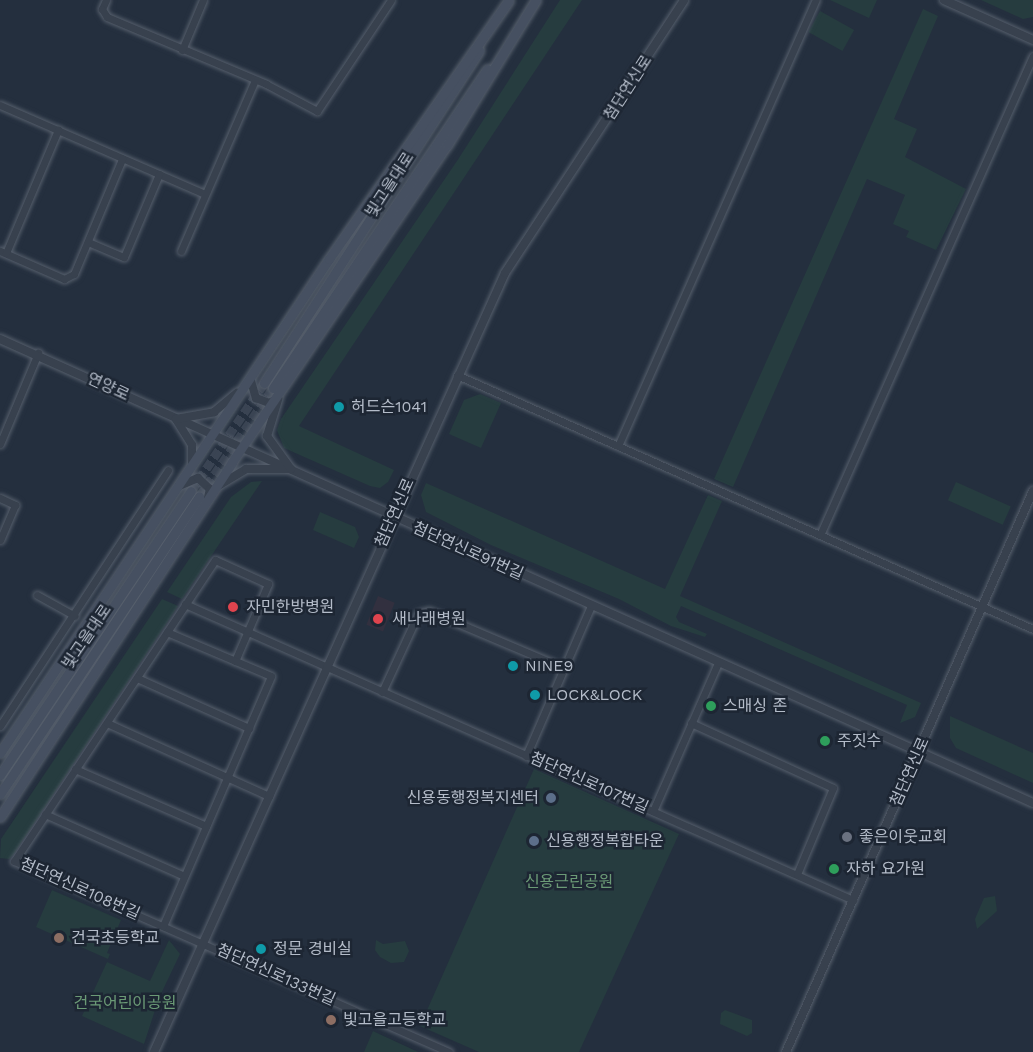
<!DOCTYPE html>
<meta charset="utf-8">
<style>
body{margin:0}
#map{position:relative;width:1033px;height:1052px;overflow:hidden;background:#242f3e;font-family:"Work Sans","Noto Sans KR",sans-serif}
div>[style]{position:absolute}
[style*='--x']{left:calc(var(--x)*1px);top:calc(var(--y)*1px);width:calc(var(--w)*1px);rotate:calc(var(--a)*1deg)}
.medical>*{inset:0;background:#32303f;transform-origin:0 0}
.green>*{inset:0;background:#263c3f;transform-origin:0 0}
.secondary-tunnel>*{height:9px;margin-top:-4.5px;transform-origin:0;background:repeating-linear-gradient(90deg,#3a4453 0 9px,transparent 0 13.5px)}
.roads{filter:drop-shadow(0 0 2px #565f6c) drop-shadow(0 0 2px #565f6c)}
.minor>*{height:7px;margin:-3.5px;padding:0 3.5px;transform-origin:3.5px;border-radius:3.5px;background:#38414e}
.tertiary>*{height:8px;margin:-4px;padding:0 4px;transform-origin:4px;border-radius:4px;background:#38414e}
.secondary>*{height:9px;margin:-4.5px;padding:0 4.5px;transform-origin:4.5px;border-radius:4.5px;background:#465061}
.dots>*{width:16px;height:16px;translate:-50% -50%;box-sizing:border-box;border:3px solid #1d2633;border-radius:50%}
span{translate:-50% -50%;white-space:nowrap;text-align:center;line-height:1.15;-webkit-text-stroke:5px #1d2633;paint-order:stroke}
.street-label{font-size:16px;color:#b4bcc9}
.poi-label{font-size:16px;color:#b4bcc9}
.left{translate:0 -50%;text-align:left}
.right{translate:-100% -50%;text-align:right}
.park-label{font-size:16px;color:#6b9a76}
</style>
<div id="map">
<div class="medical">
<i style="left:378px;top:596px;width:18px;height:31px;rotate:22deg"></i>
</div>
<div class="green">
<i style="clip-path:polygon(560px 0,582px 0,299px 426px,394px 470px,388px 482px,380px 488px,370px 486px,284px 448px,277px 430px,281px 419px,457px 161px)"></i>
<i style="clip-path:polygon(830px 0,877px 0,869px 18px)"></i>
<i style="clip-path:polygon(981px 0,1033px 0,1033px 17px,1023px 19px)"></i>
<i style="clip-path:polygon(923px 9px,938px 16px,894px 119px,917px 129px,905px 157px,966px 189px,936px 250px,906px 237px,909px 231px,893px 224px,905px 195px,867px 179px,733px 487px,714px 479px)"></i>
<i style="left:820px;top:11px;width:39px;height:24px;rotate:29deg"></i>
<i style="clip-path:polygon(480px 394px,501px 403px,481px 448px,449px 434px,464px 400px)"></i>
<i style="clip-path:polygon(262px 481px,182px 599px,167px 592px,231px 497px,251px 482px)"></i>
<i style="left:956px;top:482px;width:60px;height:20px;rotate:24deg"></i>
<i style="clip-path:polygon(426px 483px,665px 589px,708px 495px,722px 501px,680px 596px,921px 703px,915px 717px,900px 723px,907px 705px,681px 606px,676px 617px,679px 622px,707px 634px,705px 637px,671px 626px,619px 599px,491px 545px,426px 512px,421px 495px)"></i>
<i style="clip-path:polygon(320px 512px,355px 527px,359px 537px,354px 548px,313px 530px)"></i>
<i style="clip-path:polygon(162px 599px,178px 606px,14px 854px,9px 859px,0 858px,1px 839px)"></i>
<i style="clip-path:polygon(950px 716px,1033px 753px,1033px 783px,956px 748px,950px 738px)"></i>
<i style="clip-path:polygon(534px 769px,679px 834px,579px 1052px,479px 1052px,420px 1026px)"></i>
<i style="clip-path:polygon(52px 890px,121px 920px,107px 953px,110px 954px,108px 959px,36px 927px)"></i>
<i style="clip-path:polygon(995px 896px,997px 911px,977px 929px,975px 919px,984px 898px)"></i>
<i style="clip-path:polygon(169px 940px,180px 954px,159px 998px,144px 1044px,82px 1016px,107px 962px,150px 981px)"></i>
<i style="clip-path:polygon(376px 940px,383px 944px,405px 941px,409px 951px,404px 962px,391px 963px,380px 957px,375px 950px)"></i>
<i style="clip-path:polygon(725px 1010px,752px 1020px,752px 1033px,747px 1036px,720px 1024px,721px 1013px)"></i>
<i style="clip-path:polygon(373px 1031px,418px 1052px,364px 1052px)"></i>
</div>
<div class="secondary-tunnel">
<i style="--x:191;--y:491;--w:130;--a:-55.9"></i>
<i style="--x:199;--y:497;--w:132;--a:-55.8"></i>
</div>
<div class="roads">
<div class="minor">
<i style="--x:106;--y:0;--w:10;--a:114"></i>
<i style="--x:102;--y:9;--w:9;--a:58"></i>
<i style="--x:107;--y:17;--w:173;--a:22.8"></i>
<i style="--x:266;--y:84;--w:58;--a:27.9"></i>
<i style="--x:317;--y:111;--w:133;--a:-56.3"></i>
<i style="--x:182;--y:50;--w:54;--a:-67.2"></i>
<i style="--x:0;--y:105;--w:223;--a:23.5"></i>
<i style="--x:88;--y:242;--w:39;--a:23"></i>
<i style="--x:124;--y:257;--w:90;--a:-67.1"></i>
<i style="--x:0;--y:251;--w:70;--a:23.6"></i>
<i style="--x:64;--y:279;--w:11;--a:-27"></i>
<i style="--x:74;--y:274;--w:125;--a:-67.3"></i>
<i style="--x:181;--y:251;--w:186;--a:-66.6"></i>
<i style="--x:6;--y:253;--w:134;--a:-67.1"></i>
<i style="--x:457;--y:375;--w:630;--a:23.8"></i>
<i style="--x:0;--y:444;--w:99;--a:-67.3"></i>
<i style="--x:618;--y:446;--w:488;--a:-66.1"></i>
<i style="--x:0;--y:498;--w:17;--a:25"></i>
<i style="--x:15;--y:505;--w:38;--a:113"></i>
<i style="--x:820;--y:535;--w:524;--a:-66.03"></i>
<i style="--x:37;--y:595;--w:43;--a:28.9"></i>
<i style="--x:185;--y:604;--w:731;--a:23.9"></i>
<i style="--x:235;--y:661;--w:84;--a:-66.8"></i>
<i style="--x:268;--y:584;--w:58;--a:-155.6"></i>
<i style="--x:215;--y:560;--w:362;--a:123.7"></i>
<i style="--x:14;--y:861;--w:475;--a:23.7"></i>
<i style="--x:137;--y:678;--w:123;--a:24.1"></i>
<i style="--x:382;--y:692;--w:86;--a:-65.2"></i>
<i style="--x:418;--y:614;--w:11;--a:-15"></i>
<i style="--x:429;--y:611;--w:147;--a:22.9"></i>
<i style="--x:107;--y:723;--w:178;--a:24.3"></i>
<i style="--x:691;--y:723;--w:156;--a:24.6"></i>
<i style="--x:833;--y:788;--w:93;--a:112.7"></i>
<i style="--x:0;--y:726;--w:306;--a:-56.7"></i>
<i style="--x:526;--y:756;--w:163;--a:-66.6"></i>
<i style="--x:75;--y:769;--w:143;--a:23.5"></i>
<i style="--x:653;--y:811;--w:162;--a:-66.3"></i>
<i style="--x:45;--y:814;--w:152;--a:24"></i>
<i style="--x:163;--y:926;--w:272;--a:-66.6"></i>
<i style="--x:271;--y:676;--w:113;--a:-157.1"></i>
</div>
<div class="tertiary">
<i style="--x:944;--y:0;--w:98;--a:24.2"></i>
<i style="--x:0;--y:339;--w:1132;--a:24.19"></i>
<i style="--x:251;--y:381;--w:18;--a:74"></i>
<i style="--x:256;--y:398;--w:14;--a:21"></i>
<i style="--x:269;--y:403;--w:9;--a:-27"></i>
<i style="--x:192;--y:462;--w:17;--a:-90"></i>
<i style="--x:192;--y:445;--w:31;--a:-122"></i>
<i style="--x:176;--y:419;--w:39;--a:-10"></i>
<i style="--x:214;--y:412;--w:30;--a:-40"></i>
<i style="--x:179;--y:486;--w:21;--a:-23"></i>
<i style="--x:198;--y:478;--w:16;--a:43"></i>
<i style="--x:210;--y:489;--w:9;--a:103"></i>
<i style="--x:218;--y:486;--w:33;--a:-31"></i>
<i style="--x:246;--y:469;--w:45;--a:0"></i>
<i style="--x:291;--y:469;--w:41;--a:-126"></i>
<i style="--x:267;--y:436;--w:39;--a:-73"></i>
<i style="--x:154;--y:1052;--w:854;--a:-65.74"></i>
<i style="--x:505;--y:273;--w:326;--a:-56.7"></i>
<i style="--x:786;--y:1052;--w:613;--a:-66.24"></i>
</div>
<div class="secondary">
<i style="--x:264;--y:383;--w:396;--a:-57.1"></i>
<i style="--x:273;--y:388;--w:384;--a:-56.1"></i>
<i style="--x:0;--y:753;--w:594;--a:-56.34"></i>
<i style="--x:329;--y:259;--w:315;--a:-55.2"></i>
<i style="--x:0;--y:775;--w:342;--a:-56.1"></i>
<i style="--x:0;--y:794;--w:358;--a:-56.2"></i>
<i style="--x:0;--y:817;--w:424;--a:-56.8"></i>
<i style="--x:232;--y:462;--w:383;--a:-55.9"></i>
<i style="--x:447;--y:145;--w:170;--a:-58.5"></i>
</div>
</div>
<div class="dots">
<i style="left:339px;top:407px;background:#0f9aa8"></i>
<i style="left:233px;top:607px;background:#e0444e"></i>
<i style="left:378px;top:619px;background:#e0444e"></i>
<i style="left:513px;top:666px;background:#0f9aa8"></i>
<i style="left:535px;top:695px;background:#0f9aa8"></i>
<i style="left:711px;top:706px;background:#2e9e5b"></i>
<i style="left:825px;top:741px;background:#2e9e5b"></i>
<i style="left:551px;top:798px;background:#5c6f8a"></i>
<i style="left:847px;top:837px;background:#6b7280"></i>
<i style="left:534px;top:841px;background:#5c6f8a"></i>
<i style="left:834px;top:869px;background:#2e9e5b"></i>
<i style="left:59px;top:938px;background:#8d6e63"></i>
<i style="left:261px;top:949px;background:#0f9aa8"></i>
<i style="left:331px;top:1020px;background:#8d6e63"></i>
</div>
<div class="street-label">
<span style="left:628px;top:88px;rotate:-57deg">첨단연신로</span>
<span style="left:390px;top:185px;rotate:-57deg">빛고을대로</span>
<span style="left:108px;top:387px;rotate:25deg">연양로</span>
<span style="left:395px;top:513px;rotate:-66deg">첨단연신로</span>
<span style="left:468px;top:551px;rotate:24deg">첨단연신로91번길</span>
<span style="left:87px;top:637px;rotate:-56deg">빛고을대로</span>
<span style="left:910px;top:772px;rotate:-66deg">첨단연신로</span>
<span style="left:589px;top:783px;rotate:24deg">첨단연신로107번길</span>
<span style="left:80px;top:889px;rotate:24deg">첨단연신로108번길</span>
<span style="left:276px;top:975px;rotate:24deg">첨단연신로133번길</span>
</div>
<div class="poi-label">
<span class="left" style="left:351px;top:407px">허드슨1041</span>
<span class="left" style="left:246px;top:607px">자민한방병원</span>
<span class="left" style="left:392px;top:619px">새나래병원</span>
<span class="left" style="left:525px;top:666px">NINE9</span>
<span class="left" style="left:547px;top:695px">LOCK&amp;LOCK</span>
<span class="left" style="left:723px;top:706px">스매싱 존</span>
<span class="left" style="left:837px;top:741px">주짓수</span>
<span class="right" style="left:539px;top:798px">신용동행정복지센터</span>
<span class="left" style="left:859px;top:837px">좋은이웃교회</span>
<span class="left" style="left:546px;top:841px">신용행정복합타운</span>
<span class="left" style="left:846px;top:869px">자하 요가원</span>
<span class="left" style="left:71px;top:938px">건국초등학교</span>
<span class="left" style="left:273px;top:949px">정문 경비실</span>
<span class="left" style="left:343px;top:1020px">빛고을고등학교</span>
</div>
<div class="park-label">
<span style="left:569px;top:882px">신용근린공원</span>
<span style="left:125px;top:1003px">건국어린이공원</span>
</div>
</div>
